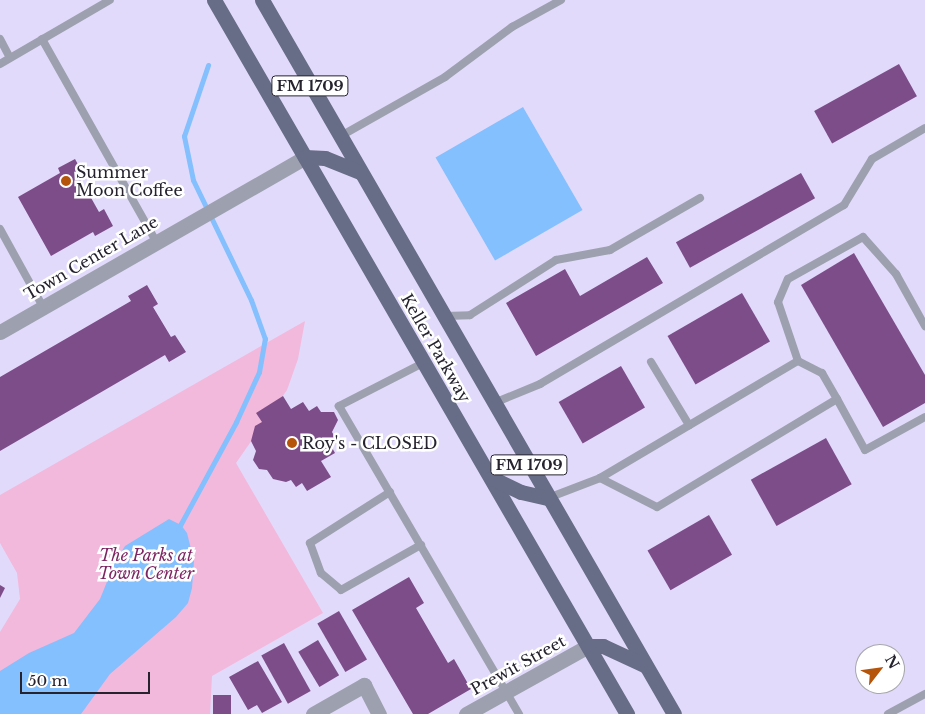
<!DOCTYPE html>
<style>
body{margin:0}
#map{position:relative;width:925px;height:714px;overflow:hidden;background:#e2dafb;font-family:"Libre Baskerville",serif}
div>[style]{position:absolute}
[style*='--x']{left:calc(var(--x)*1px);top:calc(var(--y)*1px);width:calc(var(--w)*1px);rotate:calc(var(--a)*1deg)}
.green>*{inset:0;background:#f2b9dc}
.water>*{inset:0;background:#84bffe;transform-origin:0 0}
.stream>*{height:5px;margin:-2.5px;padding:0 2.5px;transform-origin:2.5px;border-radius:2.5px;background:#84bffe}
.building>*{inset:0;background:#7d4d8a;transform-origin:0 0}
.lane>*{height:8px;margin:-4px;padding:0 4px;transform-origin:4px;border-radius:4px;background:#9da1af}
.street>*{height:15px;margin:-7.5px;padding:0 7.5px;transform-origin:7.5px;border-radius:7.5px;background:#9da1af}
.primary>*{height:15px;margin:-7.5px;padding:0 7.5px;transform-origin:7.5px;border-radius:7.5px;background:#676d86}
.dots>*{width:14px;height:14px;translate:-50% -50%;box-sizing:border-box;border:2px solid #fff;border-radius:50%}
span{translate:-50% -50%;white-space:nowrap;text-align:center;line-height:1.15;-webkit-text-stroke:5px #fff;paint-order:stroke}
.shield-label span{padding:1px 4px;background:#fff;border:1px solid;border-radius:4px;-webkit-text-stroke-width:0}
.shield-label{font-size:15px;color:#26232f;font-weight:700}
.poi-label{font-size:16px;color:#26232f}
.left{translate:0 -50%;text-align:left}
.street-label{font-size:16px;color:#26232f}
.park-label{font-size:16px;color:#7d2563;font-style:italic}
.north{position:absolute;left:855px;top:644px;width:50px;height:50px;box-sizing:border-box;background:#fff;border:1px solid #a8a7ac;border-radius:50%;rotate:60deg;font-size:14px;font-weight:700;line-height:20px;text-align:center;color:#26232f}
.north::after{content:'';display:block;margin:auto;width:18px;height:22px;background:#b4550b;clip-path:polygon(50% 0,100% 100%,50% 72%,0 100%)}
.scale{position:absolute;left:20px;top:672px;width:130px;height:22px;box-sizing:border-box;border:2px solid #26232f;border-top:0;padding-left:6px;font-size:15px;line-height:18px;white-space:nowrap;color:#26232f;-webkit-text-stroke:4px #fff;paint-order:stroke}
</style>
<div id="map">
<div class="green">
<i style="clip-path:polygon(305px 321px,298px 359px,287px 390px,236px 463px,323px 613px,212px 676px,210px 714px,0 714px,0 632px,20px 599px,17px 573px,0 543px,0 495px)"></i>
</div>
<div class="water">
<i style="left:523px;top:107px;width:119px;height:101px;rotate:60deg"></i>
<i style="clip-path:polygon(169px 519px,181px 525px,187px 533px,194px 561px,192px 588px,188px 603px,176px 617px,110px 674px,81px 714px,0 714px,0 671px,29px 653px,74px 633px,100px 599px,115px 562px,125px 546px)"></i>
</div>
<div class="stream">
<i style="--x:178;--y:529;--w:122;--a:-61.5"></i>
<i style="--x:236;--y:422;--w:55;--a:-65.3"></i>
<i style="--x:259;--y:372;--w:34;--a:-80"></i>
<i style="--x:265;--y:339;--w:41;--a:-109.7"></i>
<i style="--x:251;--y:300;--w:133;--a:-115.8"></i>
<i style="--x:193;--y:180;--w:45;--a:-101.6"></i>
<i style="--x:184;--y:136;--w:75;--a:-71.3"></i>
</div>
<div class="building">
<i style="left:899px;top:64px;width:37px;height:97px;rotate:61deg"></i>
<i style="clip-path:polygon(75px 159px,85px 177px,81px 180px,99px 212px,104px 209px,113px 226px,95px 236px,93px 232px,51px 256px,18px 197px,60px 173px,58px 168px)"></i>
<i style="left:801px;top:173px;width:29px;height:143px;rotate:61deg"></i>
<i style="clip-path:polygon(854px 253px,925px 375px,925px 403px,883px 427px,801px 285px)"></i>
<i style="clip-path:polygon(647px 257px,663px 283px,536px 356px,506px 303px,565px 269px,580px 296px)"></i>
<i style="clip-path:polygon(147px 285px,158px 304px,153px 307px,171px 337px,175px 335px,186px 352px,169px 362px,165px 355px,0 451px,0 377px,131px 301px,128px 296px)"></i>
<i style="left:742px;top:293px;width:56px;height:86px;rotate:60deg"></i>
<i style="left:621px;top:366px;width:48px;height:72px;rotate:60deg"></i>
<i style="clip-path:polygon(283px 396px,291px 409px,303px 402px,309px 411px,317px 406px,321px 412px,334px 412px,338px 420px,332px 432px,337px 441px,330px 444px,335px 453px,321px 461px,331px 477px,307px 491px,302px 483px,296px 487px,291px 480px,286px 482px,273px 479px,267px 470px,259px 469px,253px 460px,256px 451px,251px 441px,255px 426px,262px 422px,256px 413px)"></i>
<i style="left:826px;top:438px;width:53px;height:86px;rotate:61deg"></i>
<i style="left:709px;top:515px;width:46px;height:71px;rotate:60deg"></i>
<i style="clip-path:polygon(409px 577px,424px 603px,416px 608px,448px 663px,454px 659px,471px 689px,428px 714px,413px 714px,352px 610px)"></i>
<i style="clip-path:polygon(0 585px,5px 588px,0 598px)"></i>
<i style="left:339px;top:611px;width:56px;height:25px;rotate:60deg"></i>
<i style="left:318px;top:640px;width:41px;height:23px;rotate:59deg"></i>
<i style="left:284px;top:643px;width:55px;height:26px;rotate:61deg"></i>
<i style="clip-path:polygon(258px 661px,282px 702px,262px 713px,257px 705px,248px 710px,229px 677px)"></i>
<i style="left:213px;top:695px;width:18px;height:19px"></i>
</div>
<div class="lane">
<i style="--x:0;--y:39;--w:21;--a:62"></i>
<i style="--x:42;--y:39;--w:232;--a:60.6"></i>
<i style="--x:0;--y:64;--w:127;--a:-30.2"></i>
<i style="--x:339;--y:137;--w:122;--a:-29.5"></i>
<i style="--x:445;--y:77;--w:84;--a:-36.7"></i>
<i style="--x:512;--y:27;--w:56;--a:-28.9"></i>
<i style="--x:0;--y:229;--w:89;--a:61.1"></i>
<i style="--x:445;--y:316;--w:25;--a:-2"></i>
<i style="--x:470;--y:315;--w:102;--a:-32.6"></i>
<i style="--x:556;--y:260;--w:55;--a:-10.5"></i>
<i style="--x:610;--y:250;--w:104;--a:-30"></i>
<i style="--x:798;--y:361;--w:62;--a:-108.7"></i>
<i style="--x:778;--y:302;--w:25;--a:-67"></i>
<i style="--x:788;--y:279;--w:86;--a:-29.2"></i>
<i style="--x:863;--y:237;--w:50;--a:48.3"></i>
<i style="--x:896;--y:274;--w:60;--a:60.9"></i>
<i style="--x:425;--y:362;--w:97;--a:152.9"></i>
<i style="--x:339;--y:406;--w:357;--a:59.7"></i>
<i style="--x:651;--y:362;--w:74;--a:58.9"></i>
<i style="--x:837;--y:399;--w:58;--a:61.2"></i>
<i style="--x:865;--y:450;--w:68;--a:-28.8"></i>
<i style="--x:494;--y:403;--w:50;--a:-22.4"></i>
<i style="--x:540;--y:384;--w:353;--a:-30.5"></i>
<i style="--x:844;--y:205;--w:54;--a:-58.7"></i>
<i style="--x:872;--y:159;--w:61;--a:-30.3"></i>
<i style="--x:390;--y:492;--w:95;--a:147.5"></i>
<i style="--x:310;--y:543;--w:32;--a:70"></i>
<i style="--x:321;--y:573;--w:26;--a:40"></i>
<i style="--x:341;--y:590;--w:92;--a:-29.4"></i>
<i style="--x:548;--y:498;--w:56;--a:-21"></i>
<i style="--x:600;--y:478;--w:230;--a:-30.6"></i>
<i style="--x:798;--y:361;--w:27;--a:27"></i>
<i style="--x:822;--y:373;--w:30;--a:60"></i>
<i style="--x:837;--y:399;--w:210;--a:149"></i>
<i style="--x:657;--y:507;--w:64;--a:-153"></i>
<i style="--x:888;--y:714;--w:42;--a:-28.4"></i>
</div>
<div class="street">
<i style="--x:0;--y:332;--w:352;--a:-29.8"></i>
<i style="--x:313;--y:714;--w:59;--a:-29.6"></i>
<i style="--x:364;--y:685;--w:33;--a:63"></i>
<i style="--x:466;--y:714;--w:140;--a:-29.1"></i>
</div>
<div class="primary">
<i style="--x:214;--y:0;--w:825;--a:59.95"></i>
<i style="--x:262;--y:0;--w:824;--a:60.01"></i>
<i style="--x:305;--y:157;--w:20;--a:3"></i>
<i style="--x:325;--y:158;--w:37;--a:22"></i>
<i style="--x:492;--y:478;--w:32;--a:26"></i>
<i style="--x:521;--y:492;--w:28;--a:13"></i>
<i style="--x:588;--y:646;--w:15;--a:0"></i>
<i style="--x:603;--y:646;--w:47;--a:24.9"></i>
</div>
<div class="dots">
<i style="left:66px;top:181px;background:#b4550b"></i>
<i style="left:292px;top:443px;background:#b4550b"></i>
</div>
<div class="shield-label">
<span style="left:310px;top:86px">FM 1709</span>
<span style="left:529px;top:465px">FM 1709</span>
</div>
<div class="poi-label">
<span class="left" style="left:76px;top:181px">Summer<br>Moon Coffee</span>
<span class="left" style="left:302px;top:443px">Roy's - CLOSED</span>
</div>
<div class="street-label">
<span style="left:91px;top:258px;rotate:-30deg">Town Center Lane</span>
<span style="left:436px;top:348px;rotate:60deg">Keller Parkway</span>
<span style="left:518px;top:665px;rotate:-29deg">Prewit Street</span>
</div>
<div class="park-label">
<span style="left:146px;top:564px">The Parks at<br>Town Center</span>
</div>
<div class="north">N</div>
<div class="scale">50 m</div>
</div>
